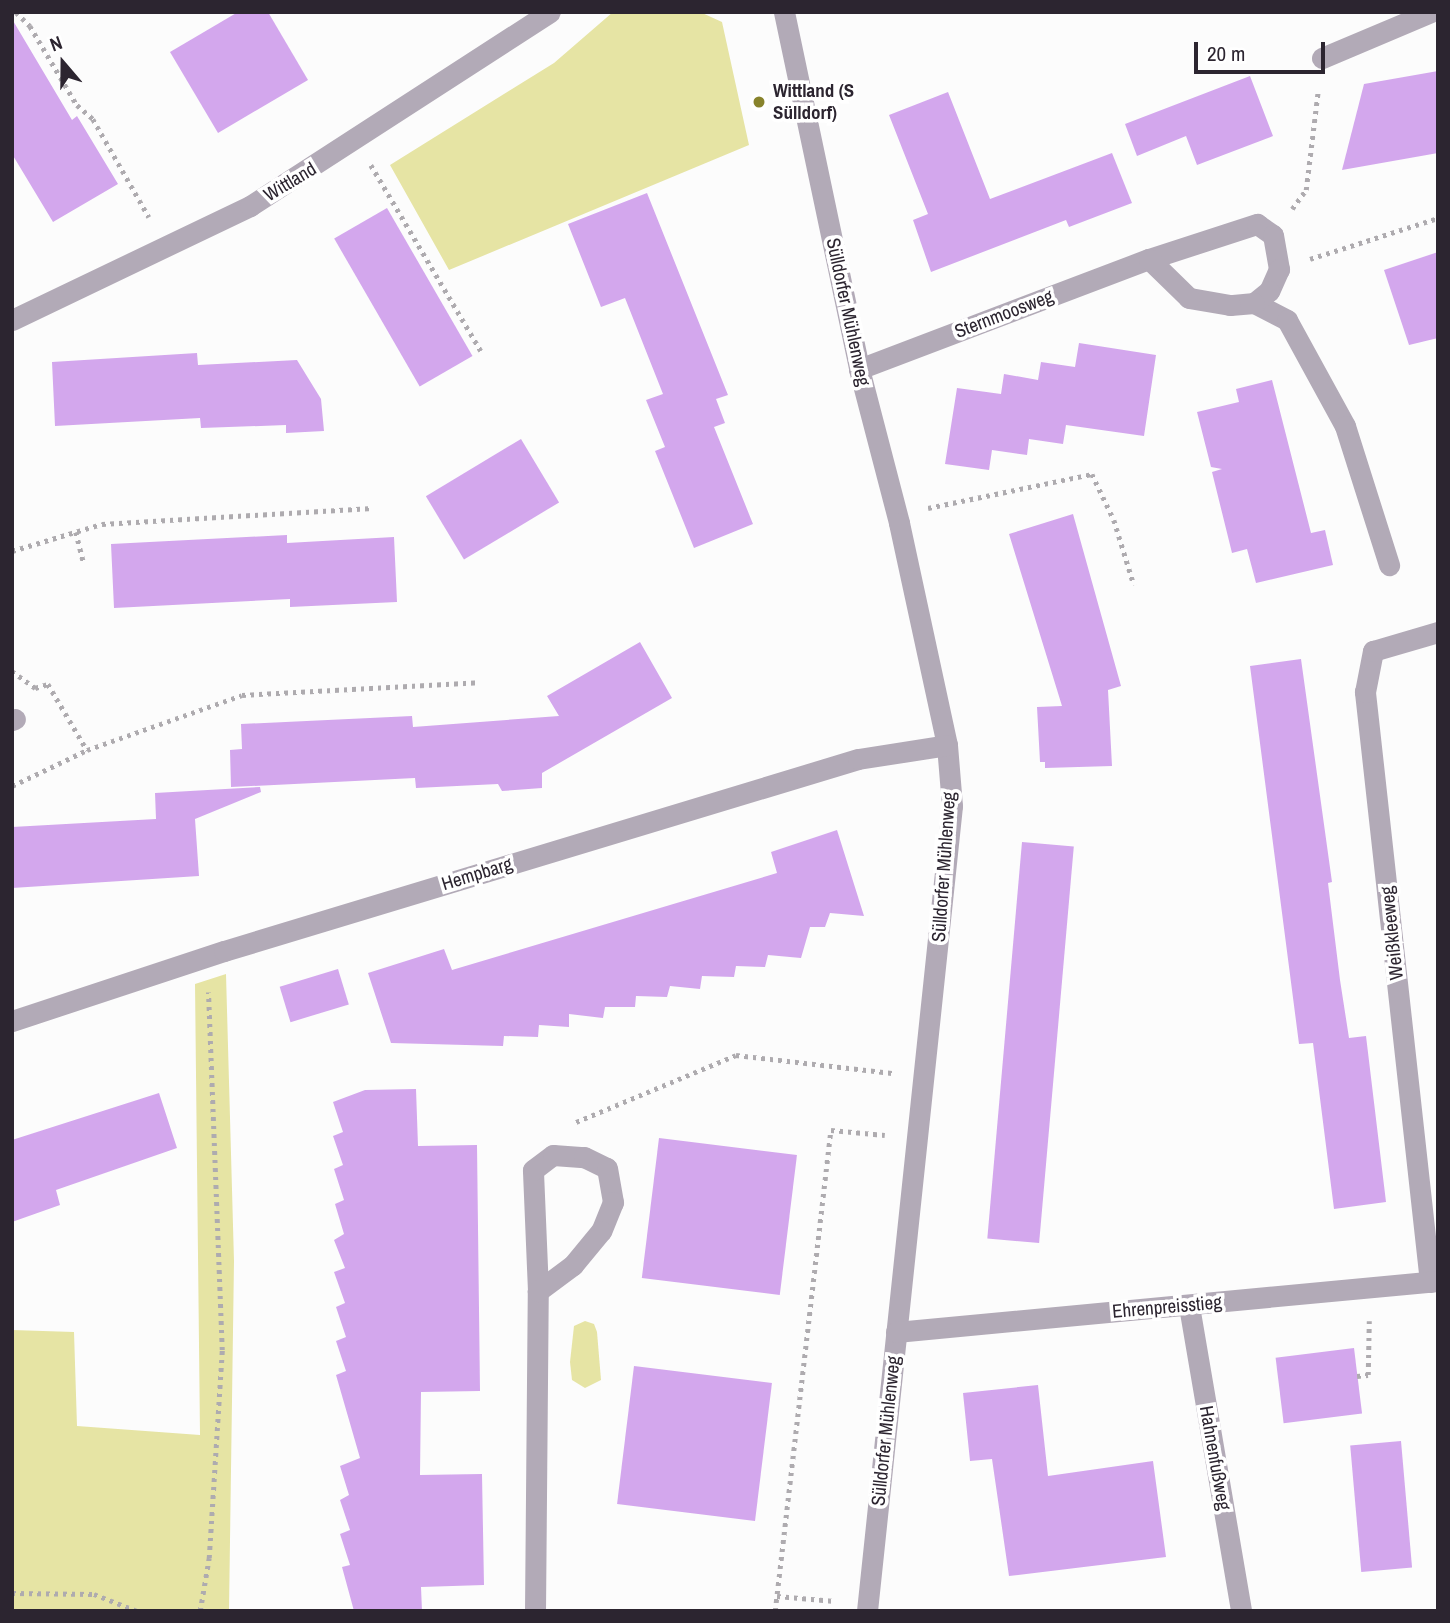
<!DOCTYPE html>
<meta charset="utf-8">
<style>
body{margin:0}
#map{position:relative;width:1450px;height:1623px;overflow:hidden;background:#fcfcfc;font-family:"Archivo Narrow",sans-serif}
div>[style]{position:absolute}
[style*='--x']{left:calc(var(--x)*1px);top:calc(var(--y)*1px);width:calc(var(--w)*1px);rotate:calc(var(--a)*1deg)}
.green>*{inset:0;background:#e6e4a4}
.building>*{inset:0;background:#d3a7ed;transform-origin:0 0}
.path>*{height:4.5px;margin-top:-2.25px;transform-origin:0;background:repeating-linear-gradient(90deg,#aeabaf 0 3.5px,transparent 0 8.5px)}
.minor>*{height:21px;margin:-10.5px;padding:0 10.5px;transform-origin:10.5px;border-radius:10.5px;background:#b2aab7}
.dots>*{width:19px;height:19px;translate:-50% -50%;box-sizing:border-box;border:4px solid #fff;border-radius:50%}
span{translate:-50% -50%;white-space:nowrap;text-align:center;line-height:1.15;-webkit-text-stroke:7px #fff;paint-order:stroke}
.poi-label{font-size:19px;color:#2c2530;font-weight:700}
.left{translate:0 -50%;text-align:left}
.street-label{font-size:19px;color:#2c2530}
.frame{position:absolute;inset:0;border:14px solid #2c2530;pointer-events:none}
.north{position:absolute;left:28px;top:28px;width:70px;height:70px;-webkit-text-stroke:5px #fff;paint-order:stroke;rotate:340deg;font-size:19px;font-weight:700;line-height:28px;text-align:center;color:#2c2530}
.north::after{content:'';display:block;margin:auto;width:24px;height:32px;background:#2c2530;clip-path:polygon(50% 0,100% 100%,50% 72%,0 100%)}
.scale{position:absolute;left:1194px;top:42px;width:131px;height:32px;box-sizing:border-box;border:4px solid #2c2530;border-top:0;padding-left:9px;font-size:21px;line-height:24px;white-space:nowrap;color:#2c2530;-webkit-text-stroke:5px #fff;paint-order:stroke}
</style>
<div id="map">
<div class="green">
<i style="clip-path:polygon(613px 12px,700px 12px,722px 22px,749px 145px,449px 270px,390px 165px,554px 63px)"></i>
<i style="clip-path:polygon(226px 974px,234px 1261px,229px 1611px,12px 1611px,12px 1330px,74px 1332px,77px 1426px,200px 1435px,195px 984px)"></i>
<i style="clip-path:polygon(585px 1321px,594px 1324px,597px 1332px,601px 1380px,585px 1388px,572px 1380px,570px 1362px,574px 1326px)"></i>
</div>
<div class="building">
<i style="clip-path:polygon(238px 12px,268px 12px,308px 80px,218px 133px,170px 52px)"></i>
<i style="clip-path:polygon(12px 19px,72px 120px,77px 116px,118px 184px,53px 222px,12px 154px)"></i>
<i style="clip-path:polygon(1438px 71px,1438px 153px,1342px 170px,1364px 84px)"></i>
<i style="clip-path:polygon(1250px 76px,1273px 136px,1197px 165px,1186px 136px,1137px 156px,1125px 124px)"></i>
<i style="clip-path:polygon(948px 92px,990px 199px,1112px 153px,1132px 203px,1069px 227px,1066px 220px,931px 272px,913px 220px,928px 214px,889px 115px)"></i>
<i style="clip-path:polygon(647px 193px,728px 395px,716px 399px,725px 423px,714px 427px,753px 524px,694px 548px,655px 451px,665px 447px,646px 400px,663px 394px,625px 298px,601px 307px,568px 224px)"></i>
<i style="left:387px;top:208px;width:171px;height:61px;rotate:60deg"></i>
<i style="clip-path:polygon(1438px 252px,1438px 338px,1409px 345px,1384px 270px)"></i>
<i style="clip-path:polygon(1079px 343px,1156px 355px,1144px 436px,1066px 425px,1063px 444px,1029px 439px,1027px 455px,992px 450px,989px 470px,945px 464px,957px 388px,1001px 394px,1004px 374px,1038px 380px,1041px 362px,1075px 367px)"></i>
<i style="clip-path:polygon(197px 353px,198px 365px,297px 360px,321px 399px,324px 431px,286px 433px,286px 425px,201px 428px,200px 418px,55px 426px,52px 362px)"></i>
<i style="clip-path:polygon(1272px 380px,1311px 533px,1325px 530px,1333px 565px,1256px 583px,1247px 549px,1232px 553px,1212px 472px,1222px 469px,1211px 467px,1197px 412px,1239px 402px,1236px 389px)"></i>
<i style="left:521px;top:439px;width:74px;height:111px;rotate:59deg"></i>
<i style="clip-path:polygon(1073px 514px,1121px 686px,1108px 690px,1112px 766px,1045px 768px,1045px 762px,1040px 762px,1037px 707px,1062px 706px,1009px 534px)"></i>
<i style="clip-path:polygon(287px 535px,287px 543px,394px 537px,397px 602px,290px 607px,290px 599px,114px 608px,111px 544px)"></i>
<i style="clip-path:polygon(640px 642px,672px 698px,542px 773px,542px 788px,502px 791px,498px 784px,416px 788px,415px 778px,231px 787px,230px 750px,242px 749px,241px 724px,412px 716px,413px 727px,559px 716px,547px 696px)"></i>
<i style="clip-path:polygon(1301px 659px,1332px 882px,1328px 883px,1340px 980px,1349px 1038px,1366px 1036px,1386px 1202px,1334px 1209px,1313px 1043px,1299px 1044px,1250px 666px)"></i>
<i style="clip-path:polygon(260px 787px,261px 792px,195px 819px,199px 876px,12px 888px,12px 827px,156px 819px,155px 793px)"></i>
<i style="clip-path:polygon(837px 830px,864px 916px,830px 913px,825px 927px,810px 927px,801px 958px,768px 955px,765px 967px,736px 966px,734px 977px,702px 976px,700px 989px,670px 986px,667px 997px,636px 996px,635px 1007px,605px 1007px,603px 1018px,569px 1014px,569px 1027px,539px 1025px,538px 1037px,504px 1036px,503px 1046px,391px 1043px,368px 973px,444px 949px,452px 970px,777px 873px,771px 852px)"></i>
<i style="left:1022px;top:842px;width:52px;height:398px;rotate:5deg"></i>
<i style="left:338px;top:969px;width:37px;height:61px;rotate:73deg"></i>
<i style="clip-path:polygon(416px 1089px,418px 1146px,477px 1145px,480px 1391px,421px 1392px,420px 1475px,482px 1474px,484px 1585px,421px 1587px,422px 1611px,354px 1611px,342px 1567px,350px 1565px,340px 1534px,350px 1530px,340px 1500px,349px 1495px,340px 1466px,360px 1458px,336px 1375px,346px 1371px,336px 1341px,346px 1337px,336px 1307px,345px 1303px,334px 1272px,345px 1268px,334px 1240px,344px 1234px,335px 1204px,344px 1200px,334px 1169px,343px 1165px,333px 1136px,343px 1132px,333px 1102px,365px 1090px)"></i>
<i style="clip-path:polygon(159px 1093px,177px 1148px,56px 1190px,60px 1205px,12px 1222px,12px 1140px)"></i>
<i style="left:659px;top:1138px;width:139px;height:141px;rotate:7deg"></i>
<i style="left:1354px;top:1348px;width:66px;height:79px;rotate:83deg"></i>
<i style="left:634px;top:1366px;width:139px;height:139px;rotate:7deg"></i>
<i style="clip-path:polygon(1038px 1385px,1048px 1476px,1153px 1461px,1166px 1557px,1009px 1576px,992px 1459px,970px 1461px,963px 1393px)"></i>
<i style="left:1401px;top:1441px;width:127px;height:51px;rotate:85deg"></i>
</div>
<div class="path">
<i style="--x:16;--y:12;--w:20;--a:45"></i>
<i style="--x:30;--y:26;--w:92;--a:59.3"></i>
<i style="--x:77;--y:105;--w:21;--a:41"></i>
<i style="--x:93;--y:119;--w:113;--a:60.3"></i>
<i style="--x:371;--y:165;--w:216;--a:59.4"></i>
<i style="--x:1292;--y:209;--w:24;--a:-54"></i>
<i style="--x:1306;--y:190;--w:100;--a:-83.1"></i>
<i style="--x:1310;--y:259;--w:134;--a:-17.8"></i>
<i style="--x:928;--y:508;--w:167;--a:-11.7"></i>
<i style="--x:1092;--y:474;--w:51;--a:64.4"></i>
<i style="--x:1114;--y:520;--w:68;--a:72.9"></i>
<i style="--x:76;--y:532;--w:33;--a:76"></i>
<i style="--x:12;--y:551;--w:94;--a:-16.7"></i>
<i style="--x:102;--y:524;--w:271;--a:-3.4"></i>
<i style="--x:12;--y:671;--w:29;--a:36"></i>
<i style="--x:35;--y:688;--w:14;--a:-17"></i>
<i style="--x:48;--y:684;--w:77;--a:59.4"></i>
<i style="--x:12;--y:786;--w:83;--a:-25.6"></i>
<i style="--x:87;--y:750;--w:164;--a:-19.5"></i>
<i style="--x:242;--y:695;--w:237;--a:-3.1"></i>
<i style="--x:576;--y:1122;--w:173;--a:-22.7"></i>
<i style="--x:736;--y:1055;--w:157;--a:6.6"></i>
<i style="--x:1357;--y:1376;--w:11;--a:-5"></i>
<i style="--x:1368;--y:1375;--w:54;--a:-88.9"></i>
<i style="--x:12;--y:1593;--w:82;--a:0.7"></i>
<i style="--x:94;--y:1594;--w:46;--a:21.6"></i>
<i style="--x:777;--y:1596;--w:58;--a:4.9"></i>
<i style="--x:200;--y:1611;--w:54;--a:-80.4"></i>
<i style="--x:209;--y:1558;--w:208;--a:-86.4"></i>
<i style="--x:222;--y:1350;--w:358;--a:-92.2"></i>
<i style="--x:775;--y:1611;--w:484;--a:-83.4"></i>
<i style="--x:831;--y:1130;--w:54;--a:5.3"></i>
</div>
<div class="minor">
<i style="--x:784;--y:12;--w:365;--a:78.1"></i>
<i style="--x:859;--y:369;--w:159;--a:75.4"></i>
<i style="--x:899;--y:523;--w:227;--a:77.8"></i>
<i style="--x:947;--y:745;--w:61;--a:85.3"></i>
<i style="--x:952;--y:806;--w:809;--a:96.03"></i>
<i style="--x:1322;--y:58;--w:118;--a:-22.9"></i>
<i style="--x:1254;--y:303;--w:37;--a:27"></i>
<i style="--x:1287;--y:320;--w:121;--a:61.3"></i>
<i style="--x:1345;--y:426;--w:146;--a:72.4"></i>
<i style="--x:12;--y:320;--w:264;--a:-25.6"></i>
<i style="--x:250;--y:206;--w:357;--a:-32.9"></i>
<i style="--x:859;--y:369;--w:310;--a:-20.8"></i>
<i style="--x:1149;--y:259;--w:114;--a:-18"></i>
<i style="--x:1257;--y:224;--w:19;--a:35"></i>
<i style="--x:1273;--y:235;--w:35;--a:80"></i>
<i style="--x:1279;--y:269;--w:24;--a:114"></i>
<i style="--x:1269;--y:291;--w:19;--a:141"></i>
<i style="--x:1254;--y:303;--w:24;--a:175"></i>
<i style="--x:1230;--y:305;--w:42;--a:-170.3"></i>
<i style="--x:1189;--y:298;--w:56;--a:-135.7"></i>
<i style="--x:12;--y:720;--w:3;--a:-18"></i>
<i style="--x:12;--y:1021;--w:223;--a:-18.3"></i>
<i style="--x:224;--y:951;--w:662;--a:-16.85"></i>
<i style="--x:858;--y:759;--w:90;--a:-8.9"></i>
<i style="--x:1430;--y:1282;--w:594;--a:-96.29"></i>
<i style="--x:1365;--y:692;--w:42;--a:-79"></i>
<i style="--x:1373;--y:651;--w:68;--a:-16.3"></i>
<i style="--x:1189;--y:1306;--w:309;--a:80.3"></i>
<i style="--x:896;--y:1332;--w:544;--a:-5.38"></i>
<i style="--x:535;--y:1611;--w:320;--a:-89.5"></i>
<i style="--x:538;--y:1291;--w:121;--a:-92.4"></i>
<i style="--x:533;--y:1170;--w:25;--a:-37"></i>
<i style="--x:553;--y:1155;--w:31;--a:4"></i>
<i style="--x:584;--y:1157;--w:25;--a:26"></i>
<i style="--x:607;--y:1168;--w:35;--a:80"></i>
<i style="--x:613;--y:1202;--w:31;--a:112"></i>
<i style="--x:601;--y:1231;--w:44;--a:129.5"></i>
<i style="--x:573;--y:1265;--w:44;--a:143.4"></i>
</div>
<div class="dots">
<i style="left:759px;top:102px;background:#88832c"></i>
</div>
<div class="poi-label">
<span class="left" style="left:773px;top:102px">Wittland (S<br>Sülldorf)</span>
</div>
<div class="street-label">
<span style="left:290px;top:182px;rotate:-31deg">Wittland</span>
<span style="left:848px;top:312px;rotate:78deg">Sülldorfer Mühlenweg</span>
<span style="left:1004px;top:314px;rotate:-21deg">Sternmoosweg</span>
<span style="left:944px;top:867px;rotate:-86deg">Sülldorfer Mühlenweg</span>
<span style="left:477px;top:874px;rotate:-17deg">Hempbarg</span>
<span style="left:1392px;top:933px;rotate:-96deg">Weißkleeweg</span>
<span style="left:1167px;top:1307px;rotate:-5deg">Ehrenpreisstieg</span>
<span style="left:886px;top:1431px;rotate:-84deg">Sülldorfer Mühlenweg</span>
<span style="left:1215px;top:1458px;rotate:80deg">Hahnenfußweg</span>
</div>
<div class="frame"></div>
<div class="north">N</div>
<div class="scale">20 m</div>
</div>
